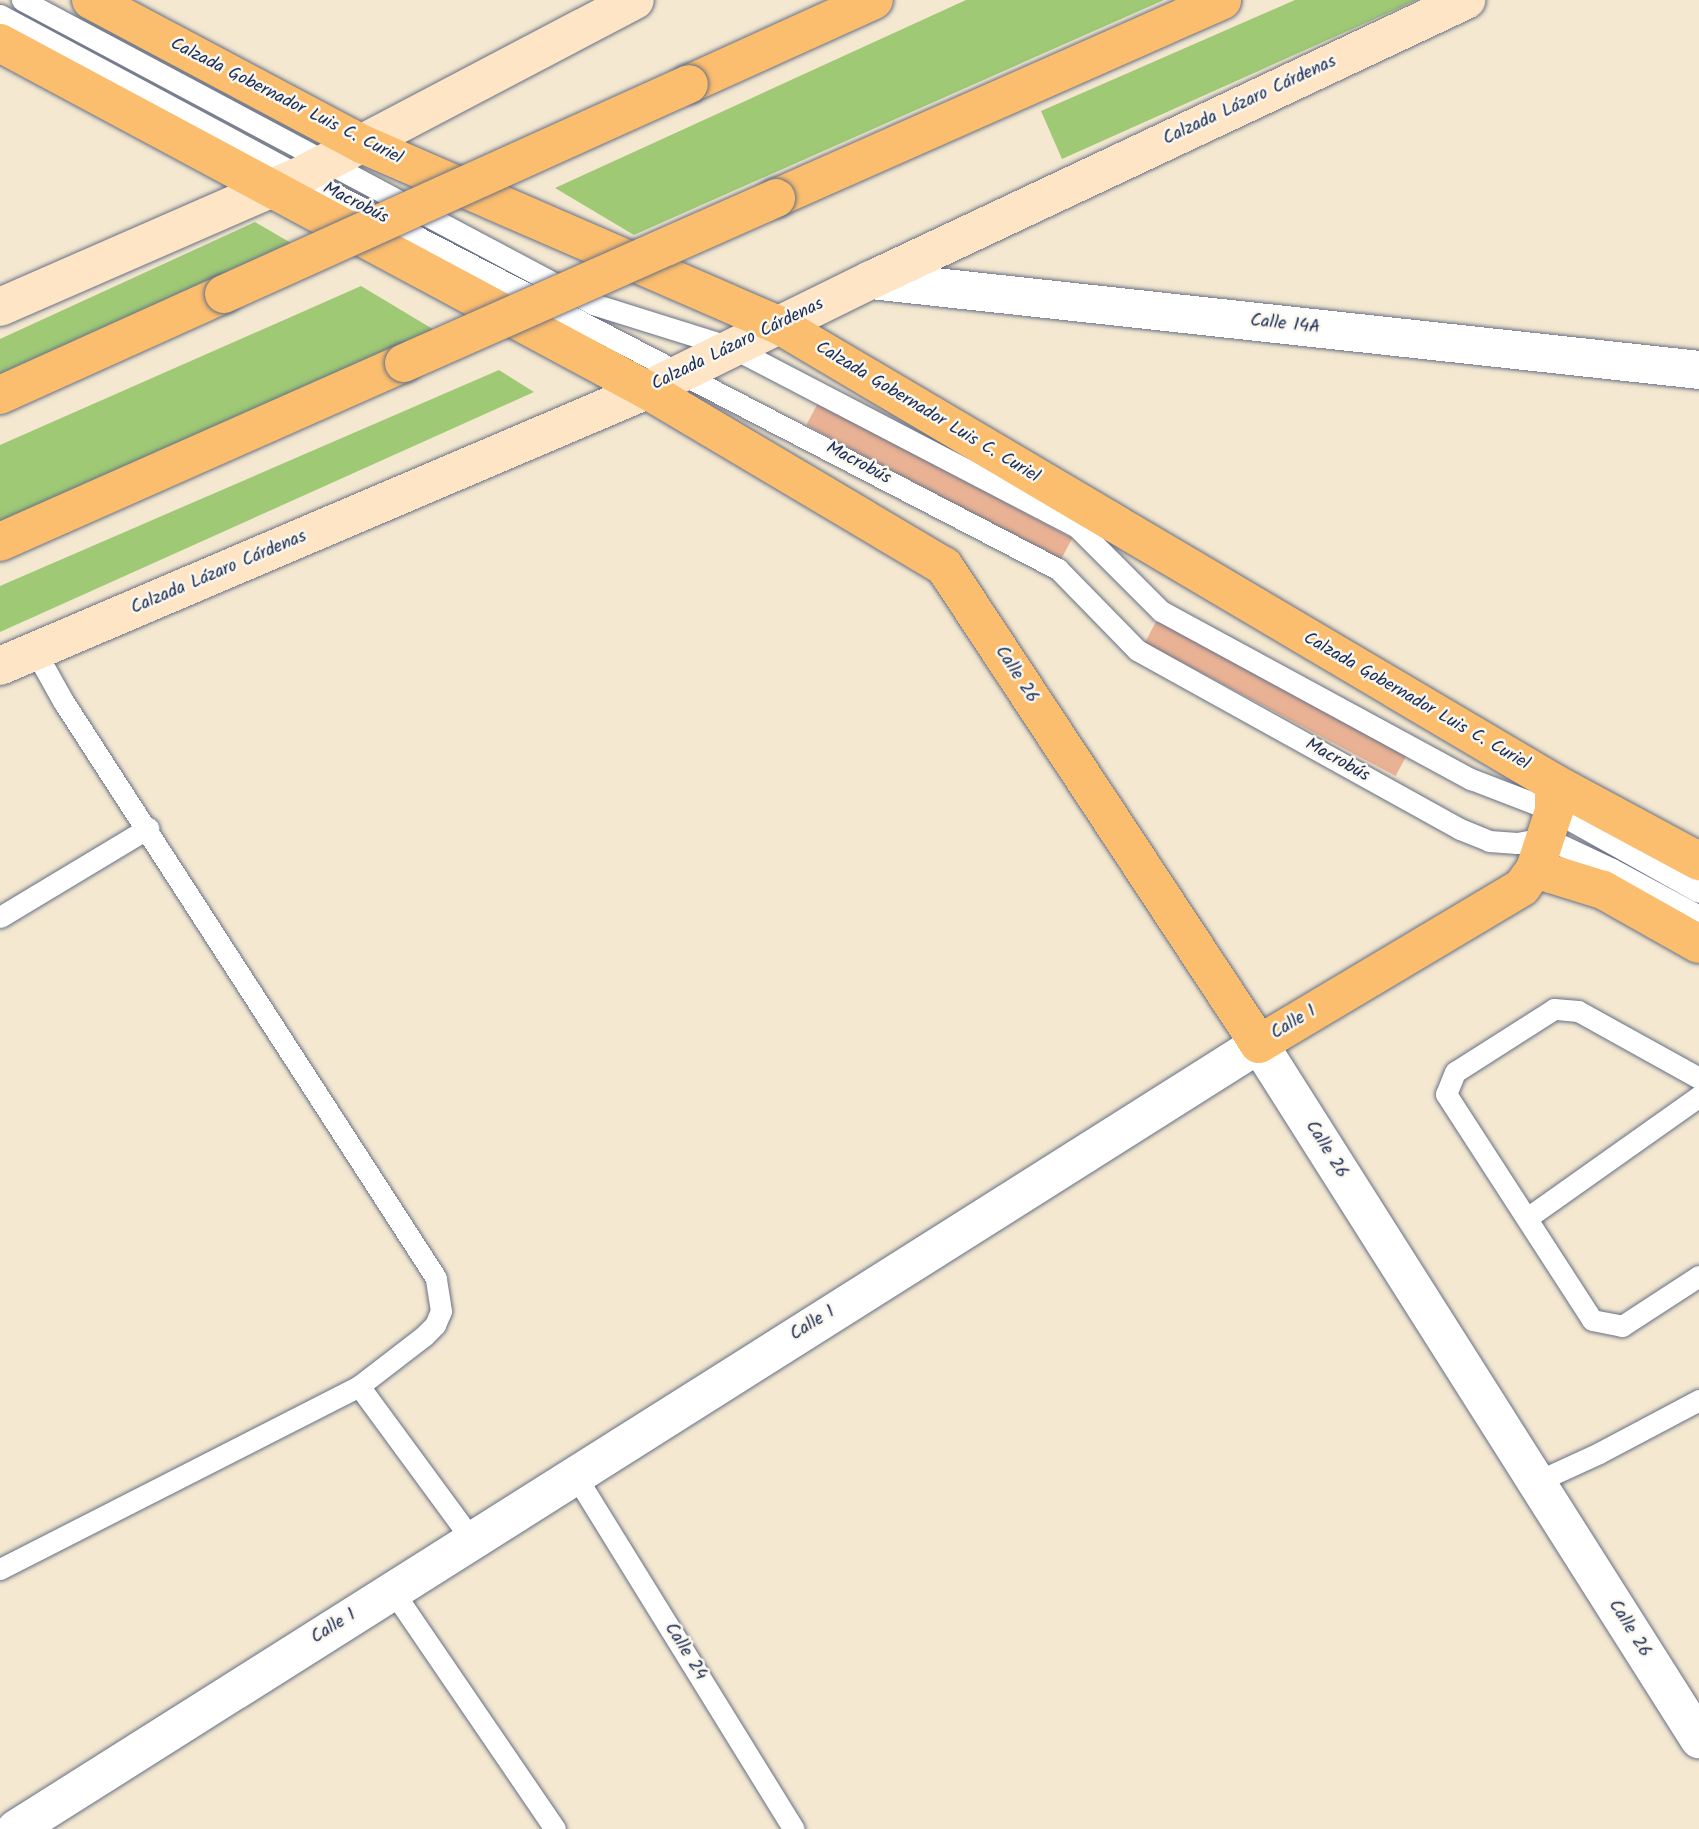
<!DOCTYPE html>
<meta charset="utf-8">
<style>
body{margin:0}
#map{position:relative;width:1699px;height:1829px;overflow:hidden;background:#f4e8d0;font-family:Kalam,sans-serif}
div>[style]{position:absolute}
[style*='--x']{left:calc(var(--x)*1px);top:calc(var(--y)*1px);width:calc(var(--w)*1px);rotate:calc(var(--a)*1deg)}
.green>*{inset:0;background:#9fc975}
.building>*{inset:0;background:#e9b294;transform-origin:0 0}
.roads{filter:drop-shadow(0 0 2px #677086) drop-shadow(0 0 2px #677086)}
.service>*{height:21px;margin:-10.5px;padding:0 10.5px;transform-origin:10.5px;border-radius:10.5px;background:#fff}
.minor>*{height:38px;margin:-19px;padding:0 19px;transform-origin:19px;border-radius:19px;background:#fff}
.secondary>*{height:38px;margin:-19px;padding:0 19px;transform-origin:19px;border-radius:19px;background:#fde5c5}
.primary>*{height:38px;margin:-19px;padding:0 19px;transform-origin:19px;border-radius:19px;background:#fbbd6e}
.motorway>*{height:38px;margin:-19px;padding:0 19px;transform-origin:19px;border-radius:19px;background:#fbbd6e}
.bridges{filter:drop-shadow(0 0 2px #677086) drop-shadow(0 0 2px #677086)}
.motorway-bridge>*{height:38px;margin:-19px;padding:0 19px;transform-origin:19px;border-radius:19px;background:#fbbd6e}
span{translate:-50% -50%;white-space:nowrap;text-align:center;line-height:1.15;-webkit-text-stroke:5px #fbf7ec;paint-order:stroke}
.street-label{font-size:18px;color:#1b2f5e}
</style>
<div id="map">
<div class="green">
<i style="clip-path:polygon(966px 0,1164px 0,634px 235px,555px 188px)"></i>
<i style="clip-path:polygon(1295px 0,1417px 0,1062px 159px,1041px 111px)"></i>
<i style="clip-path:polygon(255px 222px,291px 243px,0 374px,0 339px)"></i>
<i style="clip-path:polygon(361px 286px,436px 331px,0 525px,0 445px)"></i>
<i style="clip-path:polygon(499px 370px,534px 392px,0 632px,0 586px)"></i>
</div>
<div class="building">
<i style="left:818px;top:403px;width:288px;height:25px;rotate:28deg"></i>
<i style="left:1158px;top:618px;width:284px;height:28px;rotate:28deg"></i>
</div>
<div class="roads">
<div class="service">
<i style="--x:22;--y:0;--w:647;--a:28.03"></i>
<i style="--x:593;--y:304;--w:147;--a:17.4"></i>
<i style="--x:733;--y:348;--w:388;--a:27.5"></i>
<i style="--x:1077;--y:527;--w:119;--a:45"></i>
<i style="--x:1161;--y:611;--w:353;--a:28.5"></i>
<i style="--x:1471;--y:779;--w:89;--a:21.1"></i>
<i style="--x:1554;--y:811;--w:166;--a:29.2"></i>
<i style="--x:0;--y:15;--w:340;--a:28.2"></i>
<i style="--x:300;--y:176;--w:854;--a:27.41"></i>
<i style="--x:1058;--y:569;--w:113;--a:45.7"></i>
<i style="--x:1137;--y:650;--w:369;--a:29"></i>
<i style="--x:1460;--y:829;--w:31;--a:22"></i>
<i style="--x:1489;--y:841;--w:28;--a:4"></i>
<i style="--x:1517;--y:843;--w:29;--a:-10"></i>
<i style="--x:1546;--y:838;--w:73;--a:25.2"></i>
<i style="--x:1612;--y:869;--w:99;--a:28.4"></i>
<i style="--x:0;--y:917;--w:173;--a:-31"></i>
<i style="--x:1699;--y:1078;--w:138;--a:-151"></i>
<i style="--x:1578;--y:1011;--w:24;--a:-175"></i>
<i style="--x:1554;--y:1009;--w:117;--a:147.5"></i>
<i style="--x:1455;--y:1072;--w:24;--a:112"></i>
<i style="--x:1446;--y:1094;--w:269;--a:57.1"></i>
<i style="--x:1592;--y:1320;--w:31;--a:11"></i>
<i style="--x:1622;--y:1326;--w:92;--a:-33"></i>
<i style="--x:1527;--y:1218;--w:211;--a:-35.3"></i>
<i style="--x:359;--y:1386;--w:191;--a:53.7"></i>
<i style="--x:575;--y:1475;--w:416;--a:58.3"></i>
<i style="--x:1536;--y:1482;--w:69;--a:-24.7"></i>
<i style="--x:1599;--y:1453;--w:113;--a:-27.9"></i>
<i style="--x:0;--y:1569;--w:403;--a:-27"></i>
<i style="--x:359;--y:1386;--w:82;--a:-37.6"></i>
<i style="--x:424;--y:1336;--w:16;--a:-45"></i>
<i style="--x:435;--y:1325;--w:15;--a:-67"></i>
<i style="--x:441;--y:1311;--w:33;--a:-99"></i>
<i style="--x:436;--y:1278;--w:687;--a:-122.88"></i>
<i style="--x:63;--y:701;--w:57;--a:-119.2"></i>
<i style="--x:392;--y:1590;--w:289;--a:55.7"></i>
</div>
<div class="minor">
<i style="--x:871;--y:280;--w:833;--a:6.2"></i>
<i style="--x:16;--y:1829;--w:1470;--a:-32.27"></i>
<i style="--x:1259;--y:1044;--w:823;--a:57.66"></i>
</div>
<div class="secondary">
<i style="--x:0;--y:307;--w:327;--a:-23.6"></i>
<i style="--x:300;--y:176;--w:378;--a:-27.7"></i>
<i style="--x:0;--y:666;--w:703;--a:-23.1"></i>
<i style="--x:647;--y:390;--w:250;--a:-26.2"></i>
<i style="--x:871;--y:280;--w:658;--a:-25.2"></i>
</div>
<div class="primary">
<i style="--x:91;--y:0;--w:307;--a:28"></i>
<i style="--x:362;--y:144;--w:455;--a:23.5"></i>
<i style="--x:779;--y:325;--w:900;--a:30.58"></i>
<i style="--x:1554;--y:783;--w:165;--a:28.3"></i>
<i style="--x:0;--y:43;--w:734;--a:28.21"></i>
<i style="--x:647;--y:390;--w:345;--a:30.7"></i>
<i style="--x:944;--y:566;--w:572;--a:56.62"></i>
<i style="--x:1259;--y:1044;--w:306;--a:-30.8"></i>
<i style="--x:1522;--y:887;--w:22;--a:-54"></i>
<i style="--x:1535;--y:869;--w:61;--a:-71.9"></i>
<i style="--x:1554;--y:811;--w:28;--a:-90"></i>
<i style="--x:1535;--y:869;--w:71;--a:17.2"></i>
<i style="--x:1603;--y:890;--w:110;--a:29.4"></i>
</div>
<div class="motorway">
<i style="--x:689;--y:84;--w:203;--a:-24.4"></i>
<i style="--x:776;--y:198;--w:488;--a:-23.9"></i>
<i style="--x:0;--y:395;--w:246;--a:-24.3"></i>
<i style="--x:0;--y:542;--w:442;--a:-23.9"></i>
</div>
</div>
<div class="bridges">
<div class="motorway-bridge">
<i style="--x:224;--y:294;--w:510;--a:-24.3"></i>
<i style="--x:404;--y:363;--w:407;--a:-23.9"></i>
</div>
</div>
<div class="street-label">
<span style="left:1250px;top:101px;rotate:-25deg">Calzada Lázaro Cárdenas</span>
<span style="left:286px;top:102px;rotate:27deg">Calzada Gobernador Luis C. Curiel</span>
<span style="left:355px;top:204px;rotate:27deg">Macrobús</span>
<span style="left:1285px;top:325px;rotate:6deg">Calle 14A</span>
<span style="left:738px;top:345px;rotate:-26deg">Calzada Lázaro Cárdenas</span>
<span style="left:927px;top:413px;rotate:31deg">Calzada Gobernador Luis C. Curiel</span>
<span style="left:858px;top:464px;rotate:28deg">Macrobús</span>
<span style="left:219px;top:573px;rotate:-23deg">Calzada Lázaro Cárdenas</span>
<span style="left:1016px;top:675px;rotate:57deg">Calle 26</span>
<span style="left:1416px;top:702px;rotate:30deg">Calzada Gobernador Luis C. Curiel</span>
<span style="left:1337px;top:761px;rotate:29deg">Macrobús</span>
<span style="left:1294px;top:1023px;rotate:-31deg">Calle 1</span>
<span style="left:1326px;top:1150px;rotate:58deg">Calle 26</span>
<span style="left:813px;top:1324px;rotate:-32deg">Calle 1</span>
<span style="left:334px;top:1627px;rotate:-32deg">Calle 1</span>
<span style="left:1629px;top:1629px;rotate:58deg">Calle 26</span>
<span style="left:685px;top:1652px;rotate:58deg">Calle 24</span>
</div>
</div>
